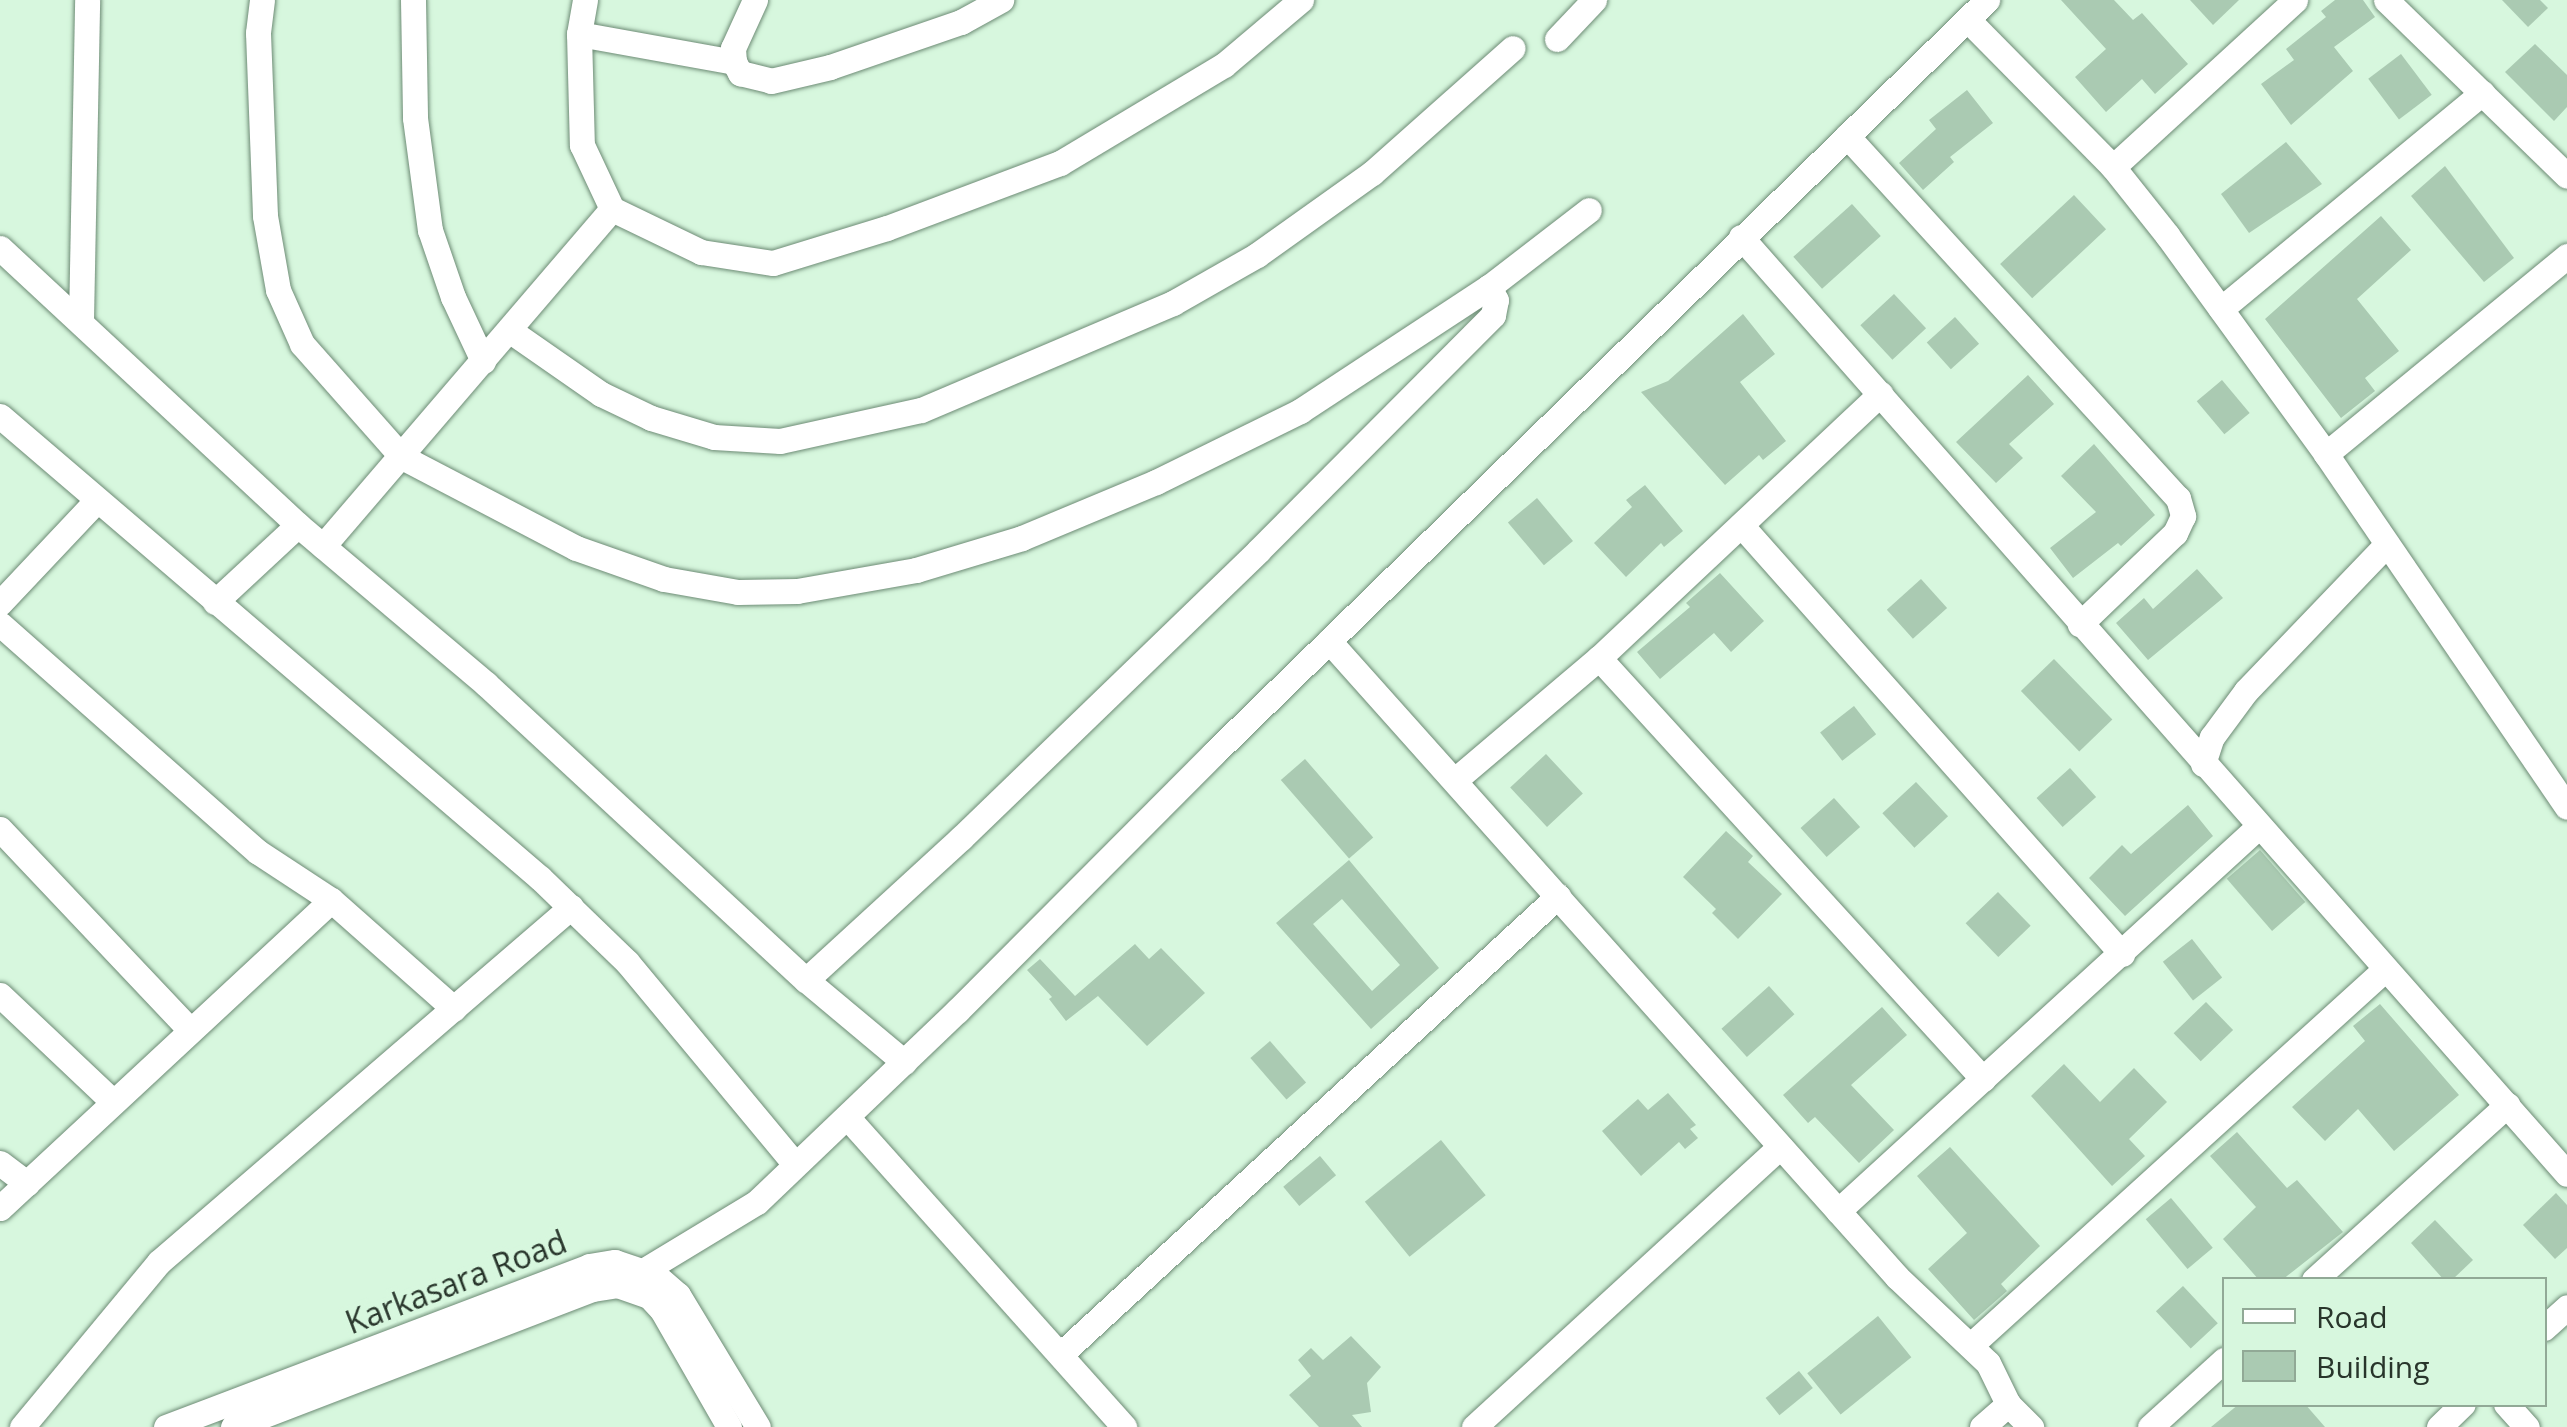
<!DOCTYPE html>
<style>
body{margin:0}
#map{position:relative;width:2567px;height:1427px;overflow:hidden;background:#d7f7de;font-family:"Open Sans",sans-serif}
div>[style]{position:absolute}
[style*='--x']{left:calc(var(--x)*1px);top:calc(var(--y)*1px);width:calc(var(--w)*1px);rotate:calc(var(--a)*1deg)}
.building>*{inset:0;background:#aacab2;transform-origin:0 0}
.roads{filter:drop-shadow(0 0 2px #6d8b75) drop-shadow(0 0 2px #6d8b75)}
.minor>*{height:25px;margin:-12.5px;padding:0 12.5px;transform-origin:12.5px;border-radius:12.5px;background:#fff}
span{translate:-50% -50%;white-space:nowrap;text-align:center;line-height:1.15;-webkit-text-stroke:9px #d7f7de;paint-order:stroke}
.street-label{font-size:32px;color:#28352b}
.legend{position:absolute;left:2222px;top:1277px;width:325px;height:130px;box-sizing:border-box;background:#d7f7de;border:2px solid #91a996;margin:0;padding:12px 18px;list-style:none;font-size:30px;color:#28352b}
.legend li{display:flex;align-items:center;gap:20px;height:50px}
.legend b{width:50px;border:2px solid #91a996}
</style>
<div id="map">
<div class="building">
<i style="clip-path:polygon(2061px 0,2114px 0,2133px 20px,2142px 13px,2188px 64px,2155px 94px,2142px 79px,2106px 112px,2075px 77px,2106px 49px)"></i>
<i style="clip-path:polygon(2190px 0,2239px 0,2213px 25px)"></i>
<i style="clip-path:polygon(2335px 0,2363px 0,2375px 17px,2334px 47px,2353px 71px,2291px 125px,2261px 84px,2294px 60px,2286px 49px,2326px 17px,2321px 11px)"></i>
<i style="clip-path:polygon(2502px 0,2540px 0,2548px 8px,2528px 27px)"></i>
<i style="clip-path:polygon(2535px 44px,2567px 75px,2567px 107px,2554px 121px,2505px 72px)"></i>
<i style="left:2401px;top:54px;width:51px;height:41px;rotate:53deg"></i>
<i style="clip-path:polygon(1967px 90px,1993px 123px,1950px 157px,1954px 162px,1923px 190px,1899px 163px,1936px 129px,1929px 120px)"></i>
<i style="clip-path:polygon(2286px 142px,2322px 184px,2249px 233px,2221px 194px)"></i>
<i style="clip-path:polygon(2445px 166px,2514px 258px,2484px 282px,2411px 196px)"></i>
<i style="left:2074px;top:195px;width:47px;height:101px;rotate:47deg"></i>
<i style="left:1852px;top:204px;width:43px;height:79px;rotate:48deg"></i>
<i style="clip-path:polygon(2381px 216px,2411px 250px,2357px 299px,2399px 351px,2365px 378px,2375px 391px,2341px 418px,2265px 319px)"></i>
<i style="left:1894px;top:294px;width:47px;height:46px;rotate:47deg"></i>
<i style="clip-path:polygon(1743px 314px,1775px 354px,1740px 382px,1786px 441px,1763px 460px,1759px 455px,1725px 485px,1641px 392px,1668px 381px)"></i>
<i style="left:1955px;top:317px;width:36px;height:38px;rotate:48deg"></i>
<i style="clip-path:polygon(2028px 375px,2054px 404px,2009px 444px,2023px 458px,1996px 483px,1956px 442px)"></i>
<i style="left:2222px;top:380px;width:43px;height:33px;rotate:50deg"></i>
<i style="clip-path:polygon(2094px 444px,2155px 515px,2121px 546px,2118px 543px,2073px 578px,2050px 548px,2096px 512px,2061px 476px)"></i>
<i style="clip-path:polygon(1645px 485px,1683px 531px,1664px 547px,1661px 543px,1626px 577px,1594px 543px,1632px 507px,1626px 500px)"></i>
<i style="left:1537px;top:498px;width:56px;height:38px;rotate:50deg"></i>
<i style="clip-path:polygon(2197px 569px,2223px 598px,2148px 660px,2116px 623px,2144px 598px,2153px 609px)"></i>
<i style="clip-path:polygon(1720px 573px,1764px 621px,1731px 652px,1714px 633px,1660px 679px,1637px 652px,1690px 607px,1686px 603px)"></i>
<i style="left:1921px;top:579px;width:39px;height:46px;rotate:48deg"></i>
<i style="left:2054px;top:659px;width:84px;height:46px;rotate:46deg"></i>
<i style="left:1854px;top:706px;width:36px;height:43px;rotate:52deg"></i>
<i style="left:1546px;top:754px;width:54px;height:49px;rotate:47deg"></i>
<i style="left:1305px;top:759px;width:104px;height:32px;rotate:49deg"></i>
<i style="left:2070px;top:768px;width:39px;height:45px;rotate:48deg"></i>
<i style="left:1916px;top:782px;width:47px;height:46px;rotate:47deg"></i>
<i style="left:1834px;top:798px;width:39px;height:45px;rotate:48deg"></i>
<i style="clip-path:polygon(2188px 805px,2213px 836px,2125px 916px,2089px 878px,2122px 845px,2131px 854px)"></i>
<i style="clip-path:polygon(1726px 831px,1753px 856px,1748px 862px,1782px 894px,1738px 939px,1712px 913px,1716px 909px,1683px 877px)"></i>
<i style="left:2260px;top:850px;width:69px;height:44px;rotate:49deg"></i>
<i style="clip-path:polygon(evenodd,1349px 860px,1439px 968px,1371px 1029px,1276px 923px,1349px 860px,1342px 899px,1400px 965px,1372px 991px,1313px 924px,1342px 899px)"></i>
<i style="left:1998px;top:892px;width:47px;height:45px;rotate:46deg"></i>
<i style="left:2192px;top:939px;width:49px;height:37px;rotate:52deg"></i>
<i style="clip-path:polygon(1135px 944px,1149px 959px,1161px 948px,1205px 993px,1147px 1046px,1098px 996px,1066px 1021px,1049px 999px,1052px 997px,1027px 970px,1040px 959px,1075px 996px)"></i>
<i style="left:1769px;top:986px;width:38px;height:64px;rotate:48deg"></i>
<i style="left:2206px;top:1002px;width:39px;height:45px;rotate:46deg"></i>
<i style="clip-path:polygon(2380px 1004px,2459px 1095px,2394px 1151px,2358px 1109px,2325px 1141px,2292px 1107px,2365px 1041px,2353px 1026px)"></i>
<i style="clip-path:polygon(1882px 1007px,1907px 1035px,1851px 1085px,1894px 1130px,1859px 1163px,1815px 1117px,1808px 1123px,1783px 1095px)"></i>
<i style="left:1270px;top:1041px;width:55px;height:26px;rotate:49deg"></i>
<i style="clip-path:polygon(2064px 1064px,2100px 1102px,2134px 1068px,2167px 1102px,2129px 1139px,2145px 1156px,2112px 1186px,2031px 1096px)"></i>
<i style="clip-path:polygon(1668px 1093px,1696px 1125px,1690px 1129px,1698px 1138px,1685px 1149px,1679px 1142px,1641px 1176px,1602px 1131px,1638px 1099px,1648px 1110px)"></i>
<i style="clip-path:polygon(2237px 1132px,2287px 1188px,2297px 1180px,2343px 1232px,2282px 1280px,2259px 1280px,2223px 1239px,2256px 1207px,2210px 1156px)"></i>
<i style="left:1441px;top:1140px;width:71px;height:98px;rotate:51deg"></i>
<i style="clip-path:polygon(1950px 1147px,2040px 1246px,2001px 1284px,2007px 1291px,1974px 1320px,1928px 1269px,1967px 1233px,1917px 1176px)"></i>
<i style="left:1320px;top:1156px;width:25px;height:48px;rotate:50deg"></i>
<i style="clip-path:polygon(2556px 1193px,2567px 1205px,2567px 1248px,2555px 1259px,2523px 1225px)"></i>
<i style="left:2171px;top:1198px;width:65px;height:33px;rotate:50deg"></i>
<i style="clip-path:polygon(2435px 1220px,2473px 1260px,2452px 1280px,2444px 1280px,2411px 1243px)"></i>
<i style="left:2183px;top:1286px;width:51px;height:37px;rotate:47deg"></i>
<i style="left:1878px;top:1316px;width:53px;height:91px;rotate:51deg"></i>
<i style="clip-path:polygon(1351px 1336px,1381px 1367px,1367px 1383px,1371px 1412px,1352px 1415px,1362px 1427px,1319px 1427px,1289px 1395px,1311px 1376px,1298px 1360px,1311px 1348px,1323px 1360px)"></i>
<i style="left:1799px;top:1371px;width:22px;height:43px;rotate:51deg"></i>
<i style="clip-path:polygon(2239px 1404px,2305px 1404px,2325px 1427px,2211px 1427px)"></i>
</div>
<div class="roads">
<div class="minor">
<i style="--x:262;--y:0;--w:33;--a:97"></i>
<i style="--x:258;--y:33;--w:183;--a:87.8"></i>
<i style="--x:265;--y:216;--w:75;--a:80"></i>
<i style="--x:278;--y:290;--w:59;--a:66"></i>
<i style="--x:302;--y:344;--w:151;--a:48.5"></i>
<i style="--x:402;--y:457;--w:196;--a:27.6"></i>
<i style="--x:576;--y:548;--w:93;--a:19.4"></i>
<i style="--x:664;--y:579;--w:75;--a:10"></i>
<i style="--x:738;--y:592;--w:59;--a:-1"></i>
<i style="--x:797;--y:591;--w:121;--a:-10"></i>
<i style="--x:916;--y:570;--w:111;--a:-16.8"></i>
<i style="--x:1022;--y:538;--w:145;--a:-22.7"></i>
<i style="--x:1156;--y:482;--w:161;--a:-26.2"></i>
<i style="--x:1300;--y:411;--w:226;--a:-33.3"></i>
<i style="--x:1489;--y:287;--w:126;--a:-37.6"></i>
<i style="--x:413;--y:0;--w:118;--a:89"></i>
<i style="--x:415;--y:118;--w:113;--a:82.4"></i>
<i style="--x:430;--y:230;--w:71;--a:71.1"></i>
<i style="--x:453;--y:297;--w:71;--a:64.9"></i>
<i style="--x:585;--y:0;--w:35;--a:100"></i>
<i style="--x:579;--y:34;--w:111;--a:88.5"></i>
<i style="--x:582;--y:145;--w:71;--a:64.9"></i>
<i style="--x:612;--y:209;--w:99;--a:25.8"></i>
<i style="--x:701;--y:252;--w:73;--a:8.7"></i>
<i style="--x:773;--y:263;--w:119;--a:-17.1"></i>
<i style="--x:887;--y:228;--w:185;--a:-20.6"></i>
<i style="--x:1060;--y:163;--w:191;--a:-30.9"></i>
<i style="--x:1224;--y:65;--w:101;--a:-40.2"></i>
<i style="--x:755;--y:0;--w:53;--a:114.6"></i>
<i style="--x:733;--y:48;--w:14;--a:86"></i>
<i style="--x:734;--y:62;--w:13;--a:61"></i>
<i style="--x:740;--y:73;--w:32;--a:14"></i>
<i style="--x:771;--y:81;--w:61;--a:-13.3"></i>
<i style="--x:830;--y:67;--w:139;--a:-19"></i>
<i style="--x:961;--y:22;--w:46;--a:-28.8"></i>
<i style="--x:2386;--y:0;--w:252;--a:44.2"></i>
<i style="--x:1968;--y:20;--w:206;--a:45.4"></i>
<i style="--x:2113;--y:167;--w:87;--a:51.5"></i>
<i style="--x:2167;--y:235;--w:271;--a:54"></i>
<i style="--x:2326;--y:454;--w:427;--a:55.7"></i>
<i style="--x:579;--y:34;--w:158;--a:10.2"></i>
<i style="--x:1557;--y:39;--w:54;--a:-46.5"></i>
<i style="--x:1847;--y:136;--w:491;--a:47.6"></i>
<i style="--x:2178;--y:498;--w:19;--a:74"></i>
<i style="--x:2183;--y:516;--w:19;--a:115"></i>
<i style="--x:2175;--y:533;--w:132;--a:136.2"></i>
<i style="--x:2113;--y:167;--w:247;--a:-42.5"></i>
<i style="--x:1741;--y:237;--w:1249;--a:48.6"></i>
<i style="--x:0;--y:248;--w:407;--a:42.9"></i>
<i style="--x:298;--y:525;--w:246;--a:40.2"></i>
<i style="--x:486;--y:684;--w:436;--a:42.8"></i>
<i style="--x:806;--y:980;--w:128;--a:39.9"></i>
<i style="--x:2221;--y:309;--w:339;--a:-39.6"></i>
<i style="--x:81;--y:321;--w:321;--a:-88.9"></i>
<i style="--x:509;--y:330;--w:112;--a:34.8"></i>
<i style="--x:601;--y:394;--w:55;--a:25.6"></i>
<i style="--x:651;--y:418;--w:66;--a:16.8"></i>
<i style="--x:714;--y:437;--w:66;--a:3.5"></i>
<i style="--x:780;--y:441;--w:144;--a:-12.4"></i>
<i style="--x:921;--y:410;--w:274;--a:-23"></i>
<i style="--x:1173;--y:303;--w:97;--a:-29.7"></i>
<i style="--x:1257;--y:255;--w:141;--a:-35.5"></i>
<i style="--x:1372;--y:173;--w:188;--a:-41.6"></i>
<i style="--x:0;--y:416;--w:711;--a:40.55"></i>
<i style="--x:540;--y:878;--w:121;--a:44"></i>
<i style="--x:627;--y:962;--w:263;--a:50.3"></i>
<i style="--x:2326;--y:454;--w:312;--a:-39.4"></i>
<i style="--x:1741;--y:525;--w:574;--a:48.39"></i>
<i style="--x:323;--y:546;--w:444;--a:-49.4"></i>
<i style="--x:215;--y:602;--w:113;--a:-42.9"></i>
<i style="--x:0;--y:603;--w:140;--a:-46.7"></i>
<i style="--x:0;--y:624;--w:344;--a:41.5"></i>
<i style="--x:258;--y:852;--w:87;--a:33.3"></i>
<i style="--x:331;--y:900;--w:164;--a:41.5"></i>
<i style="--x:1329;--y:641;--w:853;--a:48.23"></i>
<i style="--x:1897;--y:1277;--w:125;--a:43.4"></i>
<i style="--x:1988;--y:1363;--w:46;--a:64"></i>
<i style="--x:2008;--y:1404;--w:33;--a:45"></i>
<i style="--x:1599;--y:658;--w:570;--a:47.63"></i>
<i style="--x:2203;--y:764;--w:28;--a:-72"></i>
<i style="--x:2212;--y:737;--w:57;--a:-53.5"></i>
<i style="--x:2246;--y:691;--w:201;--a:-46.2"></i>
<i style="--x:1455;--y:780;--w:189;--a:-40.3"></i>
<i style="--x:1599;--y:658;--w:386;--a:-43.2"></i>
<i style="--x:0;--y:829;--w:277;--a:46.6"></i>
<i style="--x:806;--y:980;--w:210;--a:-42.5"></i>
<i style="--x:961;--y:838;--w:413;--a:-44"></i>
<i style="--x:1258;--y:551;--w:333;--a:-45.1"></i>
<i style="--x:1493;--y:315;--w:15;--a:-79"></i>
<i style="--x:1496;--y:300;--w:15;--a:-118"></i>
<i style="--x:0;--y:995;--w:156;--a:43.4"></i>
<i style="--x:847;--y:1117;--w:416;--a:48.2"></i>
<i style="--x:0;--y:1163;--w:34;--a:37"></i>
<i style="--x:0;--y:1208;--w:452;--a:-42.9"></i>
<i style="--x:1838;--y:1211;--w:569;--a:-42.44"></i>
<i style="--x:2314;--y:1280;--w:261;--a:-42.2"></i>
<i style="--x:620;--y:1285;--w:160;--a:-31.2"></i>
<i style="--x:757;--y:1202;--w:277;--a:-43.7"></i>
<i style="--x:957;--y:1011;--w:363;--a:-45.1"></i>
<i style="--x:1213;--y:754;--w:1081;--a:-44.25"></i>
<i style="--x:2544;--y:1328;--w:31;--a:-42"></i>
<i style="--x:1971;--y:1345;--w:558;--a:-42.24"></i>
<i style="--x:1061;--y:1354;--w:676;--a:-42.66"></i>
<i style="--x:2506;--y:1404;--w:31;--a:48"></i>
<i style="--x:22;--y:1427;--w:214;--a:-50.3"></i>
<i style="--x:159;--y:1262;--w:544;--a:-40.75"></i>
<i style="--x:166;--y:1427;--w:453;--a:-20.8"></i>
<i style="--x:589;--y:1266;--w:26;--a:-9"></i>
<i style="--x:615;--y:1262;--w:43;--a:18.9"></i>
<i style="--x:656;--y:1276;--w:29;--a:41"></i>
<i style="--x:678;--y:1295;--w:154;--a:58.8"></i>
<i style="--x:233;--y:1427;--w:386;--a:-21"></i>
<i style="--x:593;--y:1289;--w:24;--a:-9"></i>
<i style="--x:617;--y:1285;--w:34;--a:19"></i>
<i style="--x:649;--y:1296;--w:19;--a:47"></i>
<i style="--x:662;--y:1310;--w:135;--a:60.2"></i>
<i style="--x:1474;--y:1427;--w:415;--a:-42.5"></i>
<i style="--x:1982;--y:1427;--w:35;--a:-41"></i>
<i style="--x:2150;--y:1427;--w:100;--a:-42.2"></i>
<i style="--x:2439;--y:1427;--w:33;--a:-44"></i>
</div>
</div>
<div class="street-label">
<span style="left:456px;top:1282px;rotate:-21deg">Karkasara Road</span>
</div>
<ul class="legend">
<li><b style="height:12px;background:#fff"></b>Road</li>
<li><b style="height:28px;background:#aacab2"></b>Building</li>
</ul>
</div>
